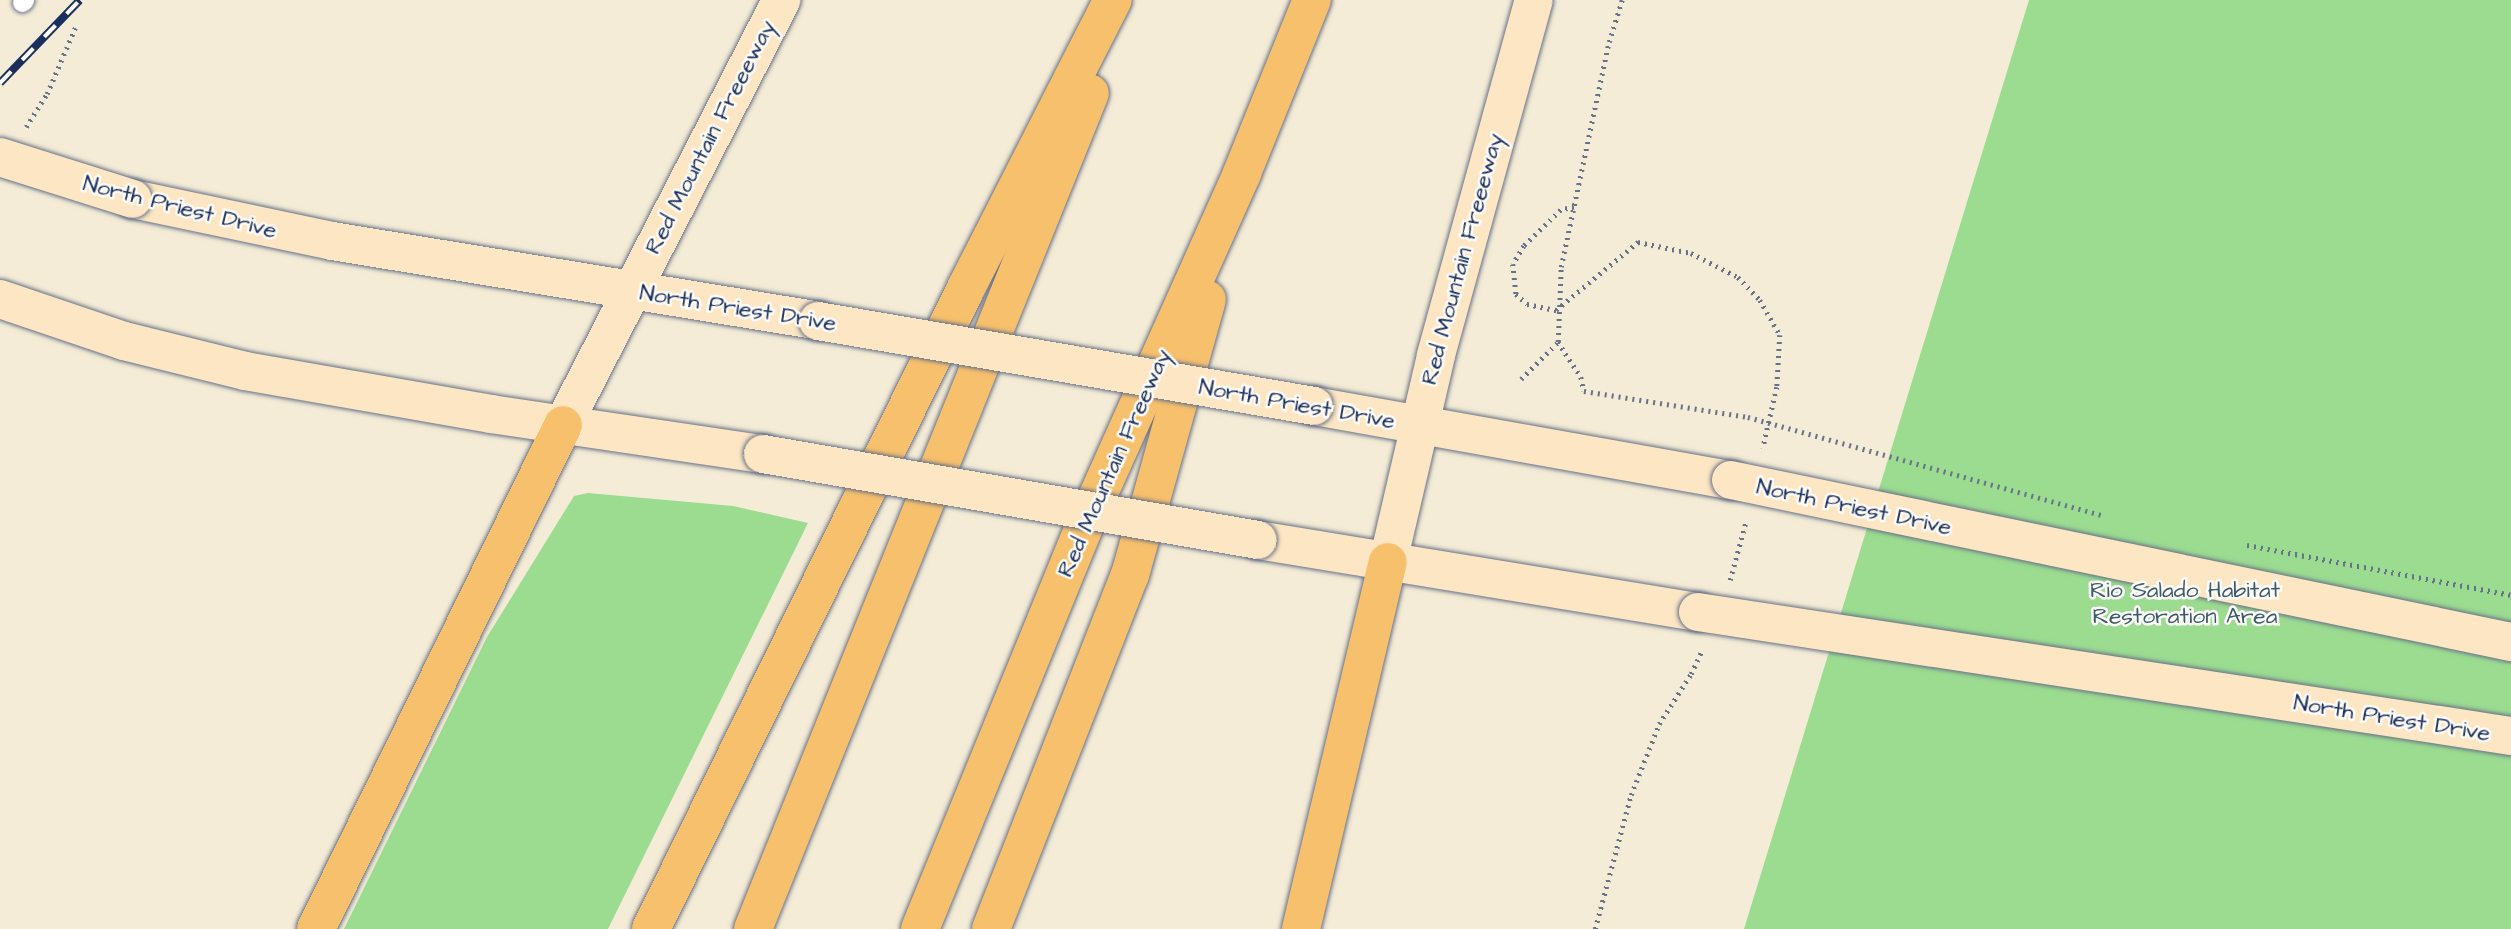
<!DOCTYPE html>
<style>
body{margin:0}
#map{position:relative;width:2511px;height:929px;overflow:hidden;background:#f4ecd6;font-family:"Architects Daughter",sans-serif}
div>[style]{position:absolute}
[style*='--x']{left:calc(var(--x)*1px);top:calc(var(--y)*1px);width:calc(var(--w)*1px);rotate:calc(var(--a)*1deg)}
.green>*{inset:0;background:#9cdc91}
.path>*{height:4.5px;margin-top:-2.25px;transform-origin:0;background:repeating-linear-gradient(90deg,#677188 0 2px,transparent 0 7px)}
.roads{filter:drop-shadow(0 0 2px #677188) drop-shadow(0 0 2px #677188)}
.lane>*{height:19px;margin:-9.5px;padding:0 9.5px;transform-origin:9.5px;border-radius:9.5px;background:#fff}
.secondary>*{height:38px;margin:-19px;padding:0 19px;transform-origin:19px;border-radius:19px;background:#fce6c4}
.highway>*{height:38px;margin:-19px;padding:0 19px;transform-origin:19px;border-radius:19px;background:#f7c06c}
.rail>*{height:8px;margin-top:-4px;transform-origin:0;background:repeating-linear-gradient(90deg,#fdfcf7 0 16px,#1b2f5e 0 32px);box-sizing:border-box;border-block:2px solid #1b2f5e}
.path-bridge>*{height:4.5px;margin-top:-2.25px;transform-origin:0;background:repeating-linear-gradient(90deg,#677188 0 2px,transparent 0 7px)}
.bridges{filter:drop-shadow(0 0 2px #677188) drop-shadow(0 0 2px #677188)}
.secondary-bridge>*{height:38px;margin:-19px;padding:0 19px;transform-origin:19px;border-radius:19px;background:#fce6c4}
span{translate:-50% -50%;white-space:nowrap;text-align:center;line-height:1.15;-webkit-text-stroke:5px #fdfcf7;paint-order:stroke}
.street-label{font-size:23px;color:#1b2f5e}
.park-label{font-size:23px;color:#3b5a6b}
</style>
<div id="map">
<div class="green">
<i style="clip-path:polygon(2029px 0,2511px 0,2511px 929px,1744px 929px)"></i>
<i style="clip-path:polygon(588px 493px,733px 506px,808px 523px,608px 929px,344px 929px,487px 637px,574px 496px)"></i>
</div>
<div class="path">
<i style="--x:26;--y:127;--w:39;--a:-58"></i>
<i style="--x:47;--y:94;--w:72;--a:-67"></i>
<i style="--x:1574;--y:207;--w:13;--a:167"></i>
<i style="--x:1561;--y:210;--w:52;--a:135.8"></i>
<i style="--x:1524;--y:246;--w:21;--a:121"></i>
<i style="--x:1513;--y:264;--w:30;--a:84"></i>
<i style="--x:1516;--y:294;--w:15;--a:42"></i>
<i style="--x:1527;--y:304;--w:30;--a:12"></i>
<i style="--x:1556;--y:310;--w:107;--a:-39.7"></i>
<i style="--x:1638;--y:242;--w:54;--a:11.7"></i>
<i style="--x:1691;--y:253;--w:53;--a:27.1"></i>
<i style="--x:1738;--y:277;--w:32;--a:46"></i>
<i style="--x:1760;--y:300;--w:40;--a:60.3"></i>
<i style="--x:1780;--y:335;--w:52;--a:93.3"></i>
<i style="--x:1777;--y:387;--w:63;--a:102.9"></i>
<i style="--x:1558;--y:342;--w:42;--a:56.7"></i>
<i style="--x:1581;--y:377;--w:14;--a:78"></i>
<i style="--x:1521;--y:379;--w:52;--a:-45"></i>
<i style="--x:1558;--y:342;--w:75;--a:-87.7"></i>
<i style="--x:1561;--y:267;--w:230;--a:-78"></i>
<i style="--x:1609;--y:42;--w:44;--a:-72.8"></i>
<i style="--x:1730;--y:580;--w:61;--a:-74.8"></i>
<i style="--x:1595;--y:929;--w:139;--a:-75"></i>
<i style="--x:1631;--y:795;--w:76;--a:-68.5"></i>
<i style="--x:1659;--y:724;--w:59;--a:-57.4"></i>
<i style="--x:1691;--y:674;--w:26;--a:-65"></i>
</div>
<div class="roads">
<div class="lane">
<i style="--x:22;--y:2;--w:3;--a:-45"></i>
</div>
<div class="secondary">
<i style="--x:133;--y:199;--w:203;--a:11.9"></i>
<i style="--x:332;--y:241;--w:493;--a:9.3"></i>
<i style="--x:0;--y:299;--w:131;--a:18.7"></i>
<i style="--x:124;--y:341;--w:125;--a:13.9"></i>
<i style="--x:245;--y:371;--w:250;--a:9.9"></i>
<i style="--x:491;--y:414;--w:275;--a:8.4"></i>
<i style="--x:1314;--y:406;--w:424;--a:10.1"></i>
<i style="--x:563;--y:425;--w:478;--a:-62.8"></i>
<i style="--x:1258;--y:540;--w:446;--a:9.3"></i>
<i style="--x:1388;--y:562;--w:212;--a:-76.9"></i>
<i style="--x:1436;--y:355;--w:368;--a:-74.6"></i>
</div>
<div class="highway">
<i style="--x:316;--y:929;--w:561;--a:-63.89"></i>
<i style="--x:651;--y:929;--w:714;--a:-63.83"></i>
<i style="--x:966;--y:288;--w:323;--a:-63"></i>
<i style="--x:753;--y:929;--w:901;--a:-68.05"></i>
<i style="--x:920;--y:929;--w:432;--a:-67.8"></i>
<i style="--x:1083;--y:529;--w:390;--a:-65.9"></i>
<i style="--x:1242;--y:173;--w:187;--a:-68"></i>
<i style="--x:991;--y:929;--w:380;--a:-68.6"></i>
<i style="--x:1130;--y:575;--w:286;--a:-74.4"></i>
<i style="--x:1301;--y:929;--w:377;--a:-76.7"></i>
</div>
</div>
<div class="rail">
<i style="--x:0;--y:83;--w:115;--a:-46.1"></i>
</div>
<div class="path-bridge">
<i style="--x:1584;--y:391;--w:166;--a:9"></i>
<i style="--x:1748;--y:417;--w:370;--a:15.5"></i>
<i style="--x:2247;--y:545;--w:269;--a:10.7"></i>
</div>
<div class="bridges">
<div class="secondary-bridge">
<i style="--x:0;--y:157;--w:139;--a:17.5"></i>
<i style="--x:818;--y:321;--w:503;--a:9.72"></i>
<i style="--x:763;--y:454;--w:502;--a:9.86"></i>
<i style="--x:1731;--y:480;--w:797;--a:11.73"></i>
<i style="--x:1698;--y:612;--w:822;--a:8.67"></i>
</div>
</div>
<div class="street-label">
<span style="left:710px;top:137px;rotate:-63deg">Red Mountain Freeeway</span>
<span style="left:180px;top:207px;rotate:14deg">North Priest Drive</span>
<span style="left:1462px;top:259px;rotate:-75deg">Red Mountain Freeeway</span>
<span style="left:738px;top:308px;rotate:9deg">North Priest Drive</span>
<span style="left:1297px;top:404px;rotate:10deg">North Priest Drive</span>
<span style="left:1114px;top:463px;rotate:-66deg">Red Mountain Freeway</span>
<span style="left:1854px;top:507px;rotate:12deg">North Priest Drive</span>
<span style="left:2392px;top:718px;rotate:9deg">North Priest Drive</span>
</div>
<div class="park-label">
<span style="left:2185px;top:603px">Rio Salado Habitat<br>Restoration Area</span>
</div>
</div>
